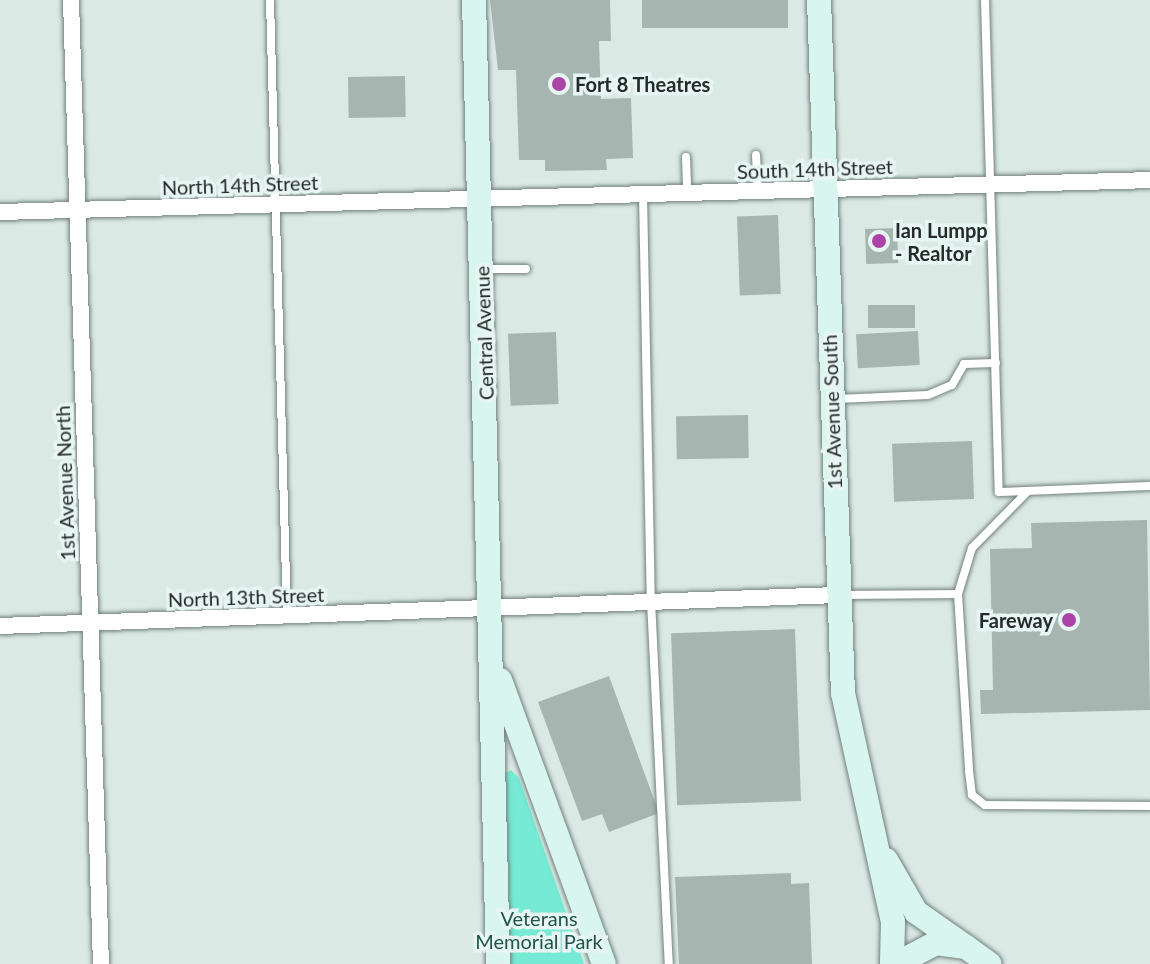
<!DOCTYPE html>
<style>
body{margin:0}
#map{position:relative;width:1150px;height:964px;overflow:hidden;background:#dbe9e5;font-family:Lato,sans-serif}
div>[style]{position:absolute}
[style*='--x']{left:calc(var(--x)*1px);top:calc(var(--y)*1px);width:calc(var(--w)*1px);rotate:calc(var(--a)*1deg)}
.green>*{inset:0;background:#76ead4}
.building>*{inset:0;background:#a7b5b1;transform-origin:0 0}
.roads{filter:drop-shadow(0 0 2px #73817d) drop-shadow(0 0 2px #73817d)}
.service>*{height:8px;margin:-4px;padding:0 4px;transform-origin:4px;border-radius:4px;background:#fff}
.minor>*{height:16px;margin:-8px;padding:0 8px;transform-origin:8px;border-radius:8px;background:#fff}
.secondary>*{height:24px;margin:-12px;padding:0 12px;transform-origin:12px;border-radius:12px;background:#d9f5ef}
.dots>*{width:22px;height:22px;translate:-50% -50%;box-sizing:border-box;border:4px solid #e8f6f3;border-radius:50%}
span{translate:-50% -50%;white-space:nowrap;text-align:center;line-height:1.15;-webkit-text-stroke:7px #e8f6f3;paint-order:stroke}
.poi-label{font-size:20px;color:#252b29;font-weight:700}
.left{translate:0 -50%;text-align:left}
.right{translate:-100% -50%;text-align:right}
.street-label{font-size:20px;color:#252b29}
.park-label{font-size:20px;color:#1e544a}
</style>
<div id="map">
<div class="green">
<i style="clip-path:polygon(511px 770px,519px 778px,584px 964px,507px 964px,504px 774px)"></i>
</div>
<div class="building">
<i style="clip-path:polygon(490px 0,610px 0,611px 41px,599px 41px,601px 99px,631px 98px,633px 158px,606px 159px,607px 170px,545px 171px,545px 160px,519px 160px,516px 70px,498px 70px)"></i>
<i style="left:642px;top:0;width:146px;height:28px"></i>
<i style="left:405px;top:76px;width:41px;height:57px;rotate:89deg"></i>
<i style="left:778px;top:215px;width:79px;height:41px;rotate:88deg"></i>
<i style="left:897px;top:228px;width:35px;height:32px;rotate:88deg"></i>
<i style="left:915px;top:305px;width:23px;height:47px;rotate:90deg"></i>
<i style="left:918px;top:331px;width:34px;height:62px;rotate:87deg"></i>
<i style="left:556px;top:332px;width:72px;height:48px;rotate:88deg"></i>
<i style="left:748px;top:415px;width:43px;height:72px;rotate:89deg"></i>
<i style="left:972px;top:441px;width:58px;height:80px;rotate:88deg"></i>
<i style="clip-path:polygon(1147px 520px,1150px 710px,981px 714px,980px 690px,993px 690px,990px 549px,1032px 548px,1031px 523px)"></i>
<i style="left:795px;top:629px;width:172px;height:124px;rotate:88deg"></i>
<i style="clip-path:polygon(609px 676px,659px 813px,609px 832px,602px 814px,582px 821px,538px 702px)"></i>
<i style="clip-path:polygon(791px 873px,791px 884px,809px 883px,812px 964px,679px 964px,675px 877px)"></i>
</div>
<div class="roads">
<div class="service">
<i style="--x:270;--y:0;--w:615;--a:88.42"></i>
<i style="--x:985;--y:0;--w:492;--a:88.4"></i>
<i style="--x:999;--y:492;--w:151;--a:-2.3"></i>
<i style="--x:756;--y:155;--w:36;--a:87"></i>
<i style="--x:686;--y:157;--w:36;--a:88"></i>
<i style="--x:643;--y:194;--w:407;--a:88.9"></i>
<i style="--x:651;--y:601;--w:363;--a:87.2"></i>
<i style="--x:483;--y:269;--w:43;--a:0"></i>
<i style="--x:837;--y:399;--w:91;--a:-2.5"></i>
<i style="--x:928;--y:395;--w:26;--a:-23"></i>
<i style="--x:952;--y:385;--w:24;--a:-60"></i>
<i style="--x:964;--y:364;--w:32;--a:-2"></i>
<i style="--x:958;--y:594;--w:48;--a:-73.1"></i>
<i style="--x:972;--y:548;--w:80;--a:-45.5"></i>
<i style="--x:843;--y:595;--w:115;--a:-0.5"></i>
<i style="--x:958;--y:594;--w:177;--a:86.4"></i>
<i style="--x:969;--y:771;--w:24;--a:83"></i>
<i style="--x:972;--y:795;--w:16;--a:38"></i>
<i style="--x:985;--y:805;--w:165;--a:0.3"></i>
</div>
<div class="minor">
<i style="--x:71;--y:0;--w:964;--a:88.22"></i>
<i style="--x:0;--y:212;--w:1150;--a:-1.59"></i>
<i style="--x:0;--y:626;--w:840;--a:-2.12"></i>
</div>
<div class="secondary">
<i style="--x:474;--y:0;--w:964;--a:88.57"></i>
<i style="--x:819;--y:0;--w:693;--a:88.02"></i>
<i style="--x:843;--y:693;--w:234;--a:77.7"></i>
<i style="--x:893;--y:922;--w:42;--a:91.4"></i>
<i style="--x:500;--y:680;--w:302;--a:69.9"></i>
<i style="--x:886;--y:860;--w:60;--a:60"></i>
<i style="--x:916;--y:912;--w:61;--a:35"></i>
<i style="--x:896;--y:964;--w:45;--a:-27.7"></i>
<i style="--x:936;--y:943;--w:30;--a:8"></i>
<i style="--x:966;--y:947;--w:29;--a:36"></i>
</div>
</div>
<div class="dots">
<i style="left:559px;top:84px;background:#ac44a8"></i>
<i style="left:879px;top:241px;background:#ac44a8"></i>
<i style="left:1069px;top:620px;background:#ac44a8"></i>
</div>
<div class="poi-label">
<span class="left" style="left:575px;top:84px">Fort 8 Theatres</span>
<span class="left" style="left:895px;top:242px">Ian Lumpp<br>- Realtor</span>
<span class="right" style="left:1053px;top:620px">Fareway</span>
</div>
<div class="street-label">
<span style="left:815px;top:169px;rotate:-2deg">South 14th Street</span>
<span style="left:240px;top:185px;rotate:-2deg">North 14th Street</span>
<span style="left:484px;top:333px;rotate:-92deg">Central Avenue</span>
<span style="left:832px;top:412px;rotate:-92deg">1st Avenue South</span>
<span style="left:65px;top:483px;rotate:-92deg">1st Avenue North</span>
<span style="left:246px;top:597px;rotate:-2deg">North 13th Street</span>
</div>
<div class="park-label">
<span style="left:539px;top:930px">Veterans<br>Memorial Park</span>
</div>
</div>
